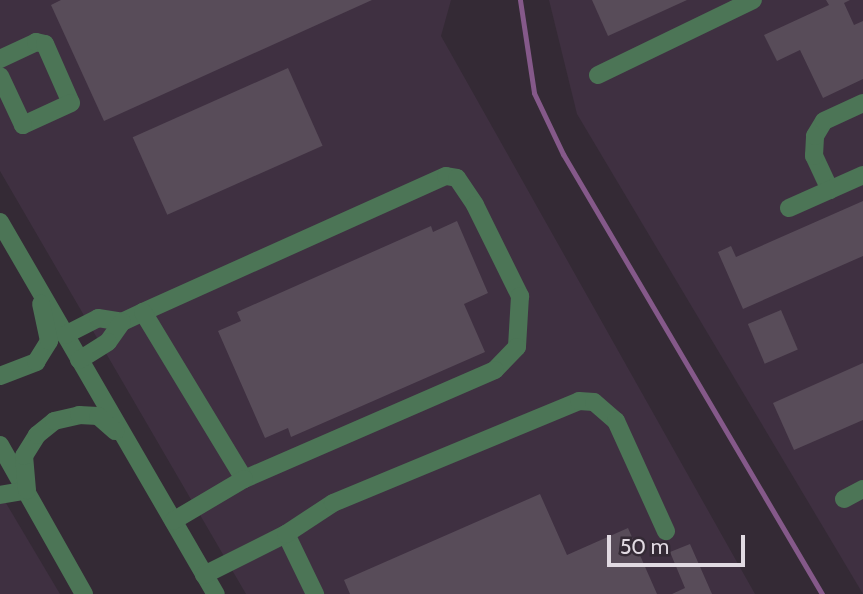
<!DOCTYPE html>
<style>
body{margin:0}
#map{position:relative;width:863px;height:594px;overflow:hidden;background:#342a35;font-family:Cabin,sans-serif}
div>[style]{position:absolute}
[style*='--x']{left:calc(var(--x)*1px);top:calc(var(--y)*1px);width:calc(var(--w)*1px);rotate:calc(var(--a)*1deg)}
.built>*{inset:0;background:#3f3041}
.stream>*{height:5px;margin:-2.5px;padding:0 2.5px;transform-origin:2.5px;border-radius:2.5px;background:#85598a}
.building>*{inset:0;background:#584c59;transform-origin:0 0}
.minor>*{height:18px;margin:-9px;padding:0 9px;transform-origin:9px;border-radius:9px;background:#4c7556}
span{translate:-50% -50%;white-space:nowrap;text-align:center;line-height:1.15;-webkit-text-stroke:5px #342a35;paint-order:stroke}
.scale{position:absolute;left:607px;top:535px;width:138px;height:32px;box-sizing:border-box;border:4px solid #e1dae2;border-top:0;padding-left:9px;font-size:21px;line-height:24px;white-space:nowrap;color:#e1dae2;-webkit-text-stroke:5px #342a35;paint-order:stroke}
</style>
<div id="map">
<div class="built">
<i style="clip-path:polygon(0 0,451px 0,441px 36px,755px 594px,246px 594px,0 171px)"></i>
<i style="clip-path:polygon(549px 0,863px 0,863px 594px,577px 114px)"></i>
<i style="clip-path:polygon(0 493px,60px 594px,0 594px)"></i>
</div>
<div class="stream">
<i style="--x:520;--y:0;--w:94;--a:81.4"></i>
<i style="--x:534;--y:93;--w:68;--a:64.6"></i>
<i style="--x:563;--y:154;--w:511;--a:59.52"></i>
</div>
<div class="building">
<i style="clip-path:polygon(61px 0,372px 0,104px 121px,51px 5px)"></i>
<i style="clip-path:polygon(592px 0,687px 0,608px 36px)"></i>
<i style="clip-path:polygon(826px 0,850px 0,844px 3px,854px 25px,863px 21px,863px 79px,823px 98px,800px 50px,777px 61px,764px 35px,829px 5px)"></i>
<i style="left:288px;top:68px;width:85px;height:170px;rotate:66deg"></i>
<i style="clip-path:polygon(863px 201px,863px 256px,743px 309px,718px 252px,731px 246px,736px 257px)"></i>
<i style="clip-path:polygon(457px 221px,488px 293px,464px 304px,485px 352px,291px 437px,288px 428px,265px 438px,218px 331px,241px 321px,237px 312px,431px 226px,433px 232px)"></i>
<i style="left:781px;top:310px;width:43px;height:36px;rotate:67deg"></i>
<i style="clip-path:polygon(863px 363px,863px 420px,794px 450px,773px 403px)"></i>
<i style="clip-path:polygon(540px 494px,567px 555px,628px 528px,657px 594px,350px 594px,344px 580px)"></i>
<i style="clip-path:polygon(690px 544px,712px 594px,672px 594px,685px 588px,670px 552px)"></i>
</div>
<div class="minor">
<i style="--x:0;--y:59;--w:40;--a:-25"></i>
<i style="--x:36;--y:42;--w:9;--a:13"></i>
<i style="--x:45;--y:44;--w:64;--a:66.2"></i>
<i style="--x:71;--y:103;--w:53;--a:155.4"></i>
<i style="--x:23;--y:125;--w:54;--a:-115.1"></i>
<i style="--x:598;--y:75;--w:172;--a:-25.8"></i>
<i style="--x:830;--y:190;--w:38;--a:-115"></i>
<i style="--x:814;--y:156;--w:20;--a:-87"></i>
<i style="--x:815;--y:136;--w:17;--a:-59"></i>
<i style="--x:824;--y:121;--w:43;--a:-24.8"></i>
<i style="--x:789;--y:208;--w:81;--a:-24"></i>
<i style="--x:0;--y:222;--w:430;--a:59.9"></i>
<i style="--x:143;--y:312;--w:332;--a:-24.2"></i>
<i style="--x:446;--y:176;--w:11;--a:10"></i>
<i style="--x:457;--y:178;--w:32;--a:56"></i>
<i style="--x:475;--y:205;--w:102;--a:63.7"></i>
<i style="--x:520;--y:296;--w:51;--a:93.4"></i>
<i style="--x:517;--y:347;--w:32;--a:134"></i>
<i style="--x:495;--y:370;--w:274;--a:156.5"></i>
<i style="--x:122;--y:322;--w:23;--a:-25"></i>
<i style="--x:143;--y:312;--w:195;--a:58.8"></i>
<i style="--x:244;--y:479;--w:82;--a:149.4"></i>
<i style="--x:65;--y:335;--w:37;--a:-27"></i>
<i style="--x:98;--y:318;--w:24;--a:9"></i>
<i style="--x:122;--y:322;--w:24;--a:125"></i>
<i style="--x:108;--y:342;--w:34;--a:148"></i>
<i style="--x:0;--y:376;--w:39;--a:-21"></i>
<i style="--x:36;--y:362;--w:25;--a:-58"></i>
<i style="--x:49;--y:341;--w:38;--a:-102"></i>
<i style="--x:0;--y:445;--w:171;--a:60.6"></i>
<i style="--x:0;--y:495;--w:27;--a:-10"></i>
<i style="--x:27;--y:490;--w:34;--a:-95"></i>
<i style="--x:24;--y:456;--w:25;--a:-58"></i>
<i style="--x:37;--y:435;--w:22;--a:-39"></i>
<i style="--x:54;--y:421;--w:26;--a:-13"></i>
<i style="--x:79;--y:415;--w:19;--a:3"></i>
<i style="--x:98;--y:416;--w:23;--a:41"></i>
<i style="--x:844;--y:499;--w:21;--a:-28"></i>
<i style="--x:286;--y:534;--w:67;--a:64.2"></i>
<i style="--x:204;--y:575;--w:92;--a:-26.6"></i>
<i style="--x:286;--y:534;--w:56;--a:-33.4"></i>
<i style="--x:333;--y:503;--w:266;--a:-22.5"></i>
<i style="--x:579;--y:401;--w:15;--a:4"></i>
<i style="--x:594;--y:402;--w:29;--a:41"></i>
<i style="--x:616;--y:421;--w:121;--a:65.6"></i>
</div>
<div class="scale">50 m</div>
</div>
